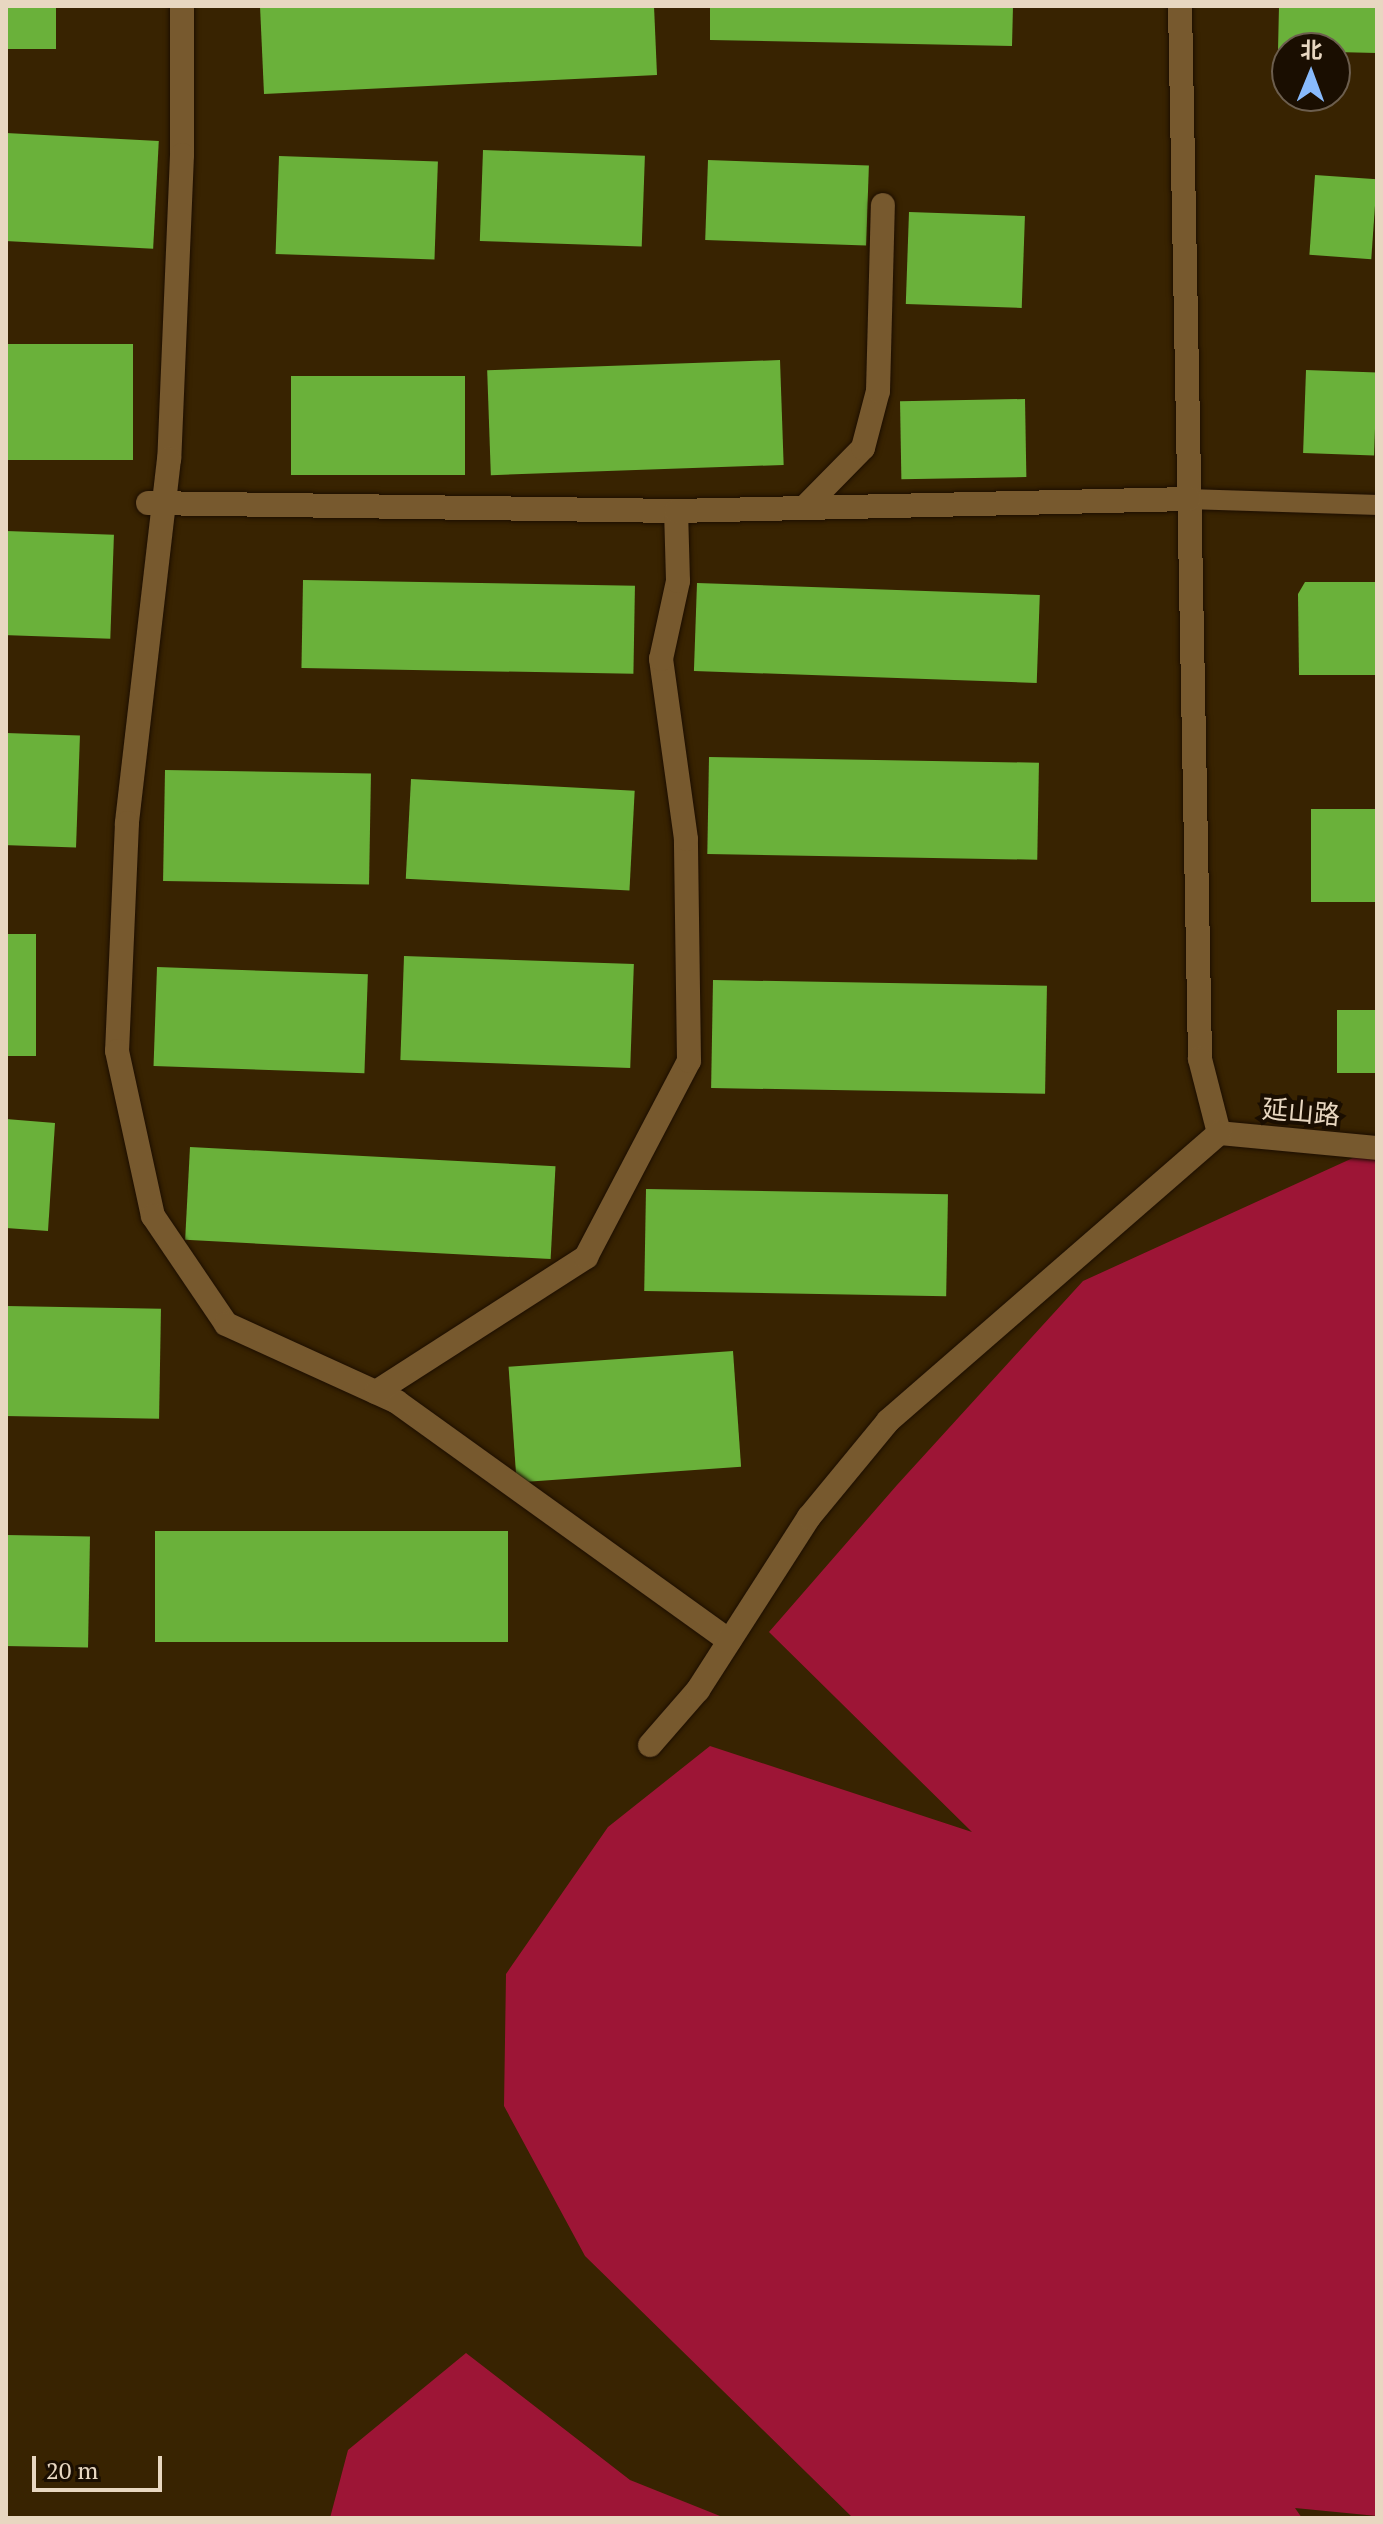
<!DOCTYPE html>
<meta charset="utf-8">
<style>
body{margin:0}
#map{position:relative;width:1383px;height:2524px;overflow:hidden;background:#382301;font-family:"PT Serif","Noto Sans SC",serif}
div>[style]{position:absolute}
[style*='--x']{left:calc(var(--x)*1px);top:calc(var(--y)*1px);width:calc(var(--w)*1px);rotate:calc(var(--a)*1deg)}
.forest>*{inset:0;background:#9d1536}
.building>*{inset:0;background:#6ab13a;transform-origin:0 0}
.roads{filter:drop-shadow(0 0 2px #1c0e00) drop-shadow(0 0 2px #1c0e00)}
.lane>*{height:20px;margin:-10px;padding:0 10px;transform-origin:10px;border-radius:10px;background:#77592e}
.street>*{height:24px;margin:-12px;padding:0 12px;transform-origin:12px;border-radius:12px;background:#77592e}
span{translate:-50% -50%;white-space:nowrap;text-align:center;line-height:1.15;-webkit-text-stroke:8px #1a0e01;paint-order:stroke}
.street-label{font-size:26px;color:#e8d7c1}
.frame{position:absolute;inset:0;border:8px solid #e8d7c1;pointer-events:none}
.north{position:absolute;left:1271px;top:32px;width:80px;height:80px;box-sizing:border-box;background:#1a0e01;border:2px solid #6c5e4e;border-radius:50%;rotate:1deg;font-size:22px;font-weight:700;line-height:32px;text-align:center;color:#e8d7c1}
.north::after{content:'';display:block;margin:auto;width:28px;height:36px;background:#88bafc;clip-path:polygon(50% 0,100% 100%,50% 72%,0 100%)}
.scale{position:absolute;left:32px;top:2456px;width:130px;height:36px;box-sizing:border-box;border:4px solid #e8d7c1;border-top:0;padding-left:10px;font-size:24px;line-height:28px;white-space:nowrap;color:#e8d7c1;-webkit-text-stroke:6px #1a0e01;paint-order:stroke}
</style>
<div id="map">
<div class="forest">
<i style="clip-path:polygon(1377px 1147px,1377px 2516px,1295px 2508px,1302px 2518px,853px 2518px,585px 2256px,504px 2106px,506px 1974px,608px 1827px,710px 1746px,972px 1832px,769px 1632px,897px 1485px,1083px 1281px)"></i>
<i style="clip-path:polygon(466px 2353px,630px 2480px,725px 2518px,330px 2518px,348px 2450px)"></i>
</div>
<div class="building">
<i style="left:6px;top:6px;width:50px;height:43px"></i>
<i style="clip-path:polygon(260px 6px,654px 6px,657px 75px,264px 94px)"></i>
<i style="clip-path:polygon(710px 6px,1013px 6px,1012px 46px,710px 40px)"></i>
<i style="clip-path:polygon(1279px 6px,1377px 6px,1377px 53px,1335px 52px,1335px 48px,1278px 50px)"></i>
<i style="left:6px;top:133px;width:153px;height:108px;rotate:3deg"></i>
<i style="left:483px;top:150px;width:162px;height:91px;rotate:2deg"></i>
<i style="left:279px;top:156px;width:159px;height:98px;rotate:2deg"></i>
<i style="left:708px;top:160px;width:161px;height:80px;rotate:2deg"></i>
<i style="left:1315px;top:175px;width:62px;height:80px;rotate:4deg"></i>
<i style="left:909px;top:212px;width:116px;height:92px;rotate:2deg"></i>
<i style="left:133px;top:344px;width:116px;height:127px;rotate:90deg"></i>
<i style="left:780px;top:360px;width:105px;height:293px;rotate:88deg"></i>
<i style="left:1306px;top:370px;width:71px;height:83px;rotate:2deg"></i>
<i style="left:291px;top:376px;width:174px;height:99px"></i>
<i style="left:1025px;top:399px;width:78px;height:125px;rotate:89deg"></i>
<i style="left:6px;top:531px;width:108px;height:104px;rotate:2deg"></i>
<i style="left:303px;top:580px;width:332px;height:88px;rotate:1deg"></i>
<i style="clip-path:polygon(1305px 582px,1377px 582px,1377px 675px,1299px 675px,1298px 594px)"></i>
<i style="left:697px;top:583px;width:343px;height:88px;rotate:2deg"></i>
<i style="left:6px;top:733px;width:74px;height:112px;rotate:2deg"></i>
<i style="left:709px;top:757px;width:330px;height:97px;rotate:1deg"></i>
<i style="left:165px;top:770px;width:206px;height:111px;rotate:1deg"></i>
<i style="left:411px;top:779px;width:224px;height:100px;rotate:3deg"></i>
<i style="left:1377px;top:809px;width:93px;height:66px;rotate:90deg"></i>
<i style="left:6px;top:934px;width:30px;height:122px"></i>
<i style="left:404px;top:956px;width:230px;height:104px;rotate:2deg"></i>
<i style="left:157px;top:967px;width:211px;height:99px;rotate:2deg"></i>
<i style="left:713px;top:980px;width:334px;height:108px;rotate:1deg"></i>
<i style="left:1337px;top:1010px;width:40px;height:63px"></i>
<i style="clip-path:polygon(6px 1119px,55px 1123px,48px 1231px,6px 1228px)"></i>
<i style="left:190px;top:1147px;width:366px;height:93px;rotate:3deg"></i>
<i style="left:646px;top:1189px;width:302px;height:102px;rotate:1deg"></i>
<i style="left:6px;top:1306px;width:155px;height:110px;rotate:1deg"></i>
<i style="left:733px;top:1351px;width:116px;height:225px;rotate:86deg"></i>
<i style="left:155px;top:1531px;width:353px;height:111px"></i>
<i style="left:6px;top:1535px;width:84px;height:111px;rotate:1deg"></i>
</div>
<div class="roads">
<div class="lane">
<i style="--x:1189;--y:499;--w:188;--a:1.8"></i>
</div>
<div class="street">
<i style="--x:182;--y:6;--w:149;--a:90"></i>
<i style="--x:182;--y:155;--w:304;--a:92.4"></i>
<i style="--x:169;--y:459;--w:366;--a:96.6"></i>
<i style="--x:127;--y:823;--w:228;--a:92.5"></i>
<i style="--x:117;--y:1051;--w:169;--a:77.7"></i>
<i style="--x:153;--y:1216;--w:130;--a:55.9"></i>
<i style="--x:226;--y:1324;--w:188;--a:24.5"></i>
<i style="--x:397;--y:1402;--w:409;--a:35.7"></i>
<i style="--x:1180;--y:6;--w:1053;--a:88.91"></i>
<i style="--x:1200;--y:1059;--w:76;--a:75.6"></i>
<i style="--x:148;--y:503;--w:528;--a:0.87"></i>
<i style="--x:804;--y:508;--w:84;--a:-45.5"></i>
<i style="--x:863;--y:448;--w:59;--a:-75.3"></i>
<i style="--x:878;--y:391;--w:186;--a:-88.5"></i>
<i style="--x:1219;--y:1133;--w:159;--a:5.4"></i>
<i style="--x:376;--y:1392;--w:250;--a:-32.7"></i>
<i style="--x:586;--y:1257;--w:221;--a:-62.3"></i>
<i style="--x:689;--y:1061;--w:222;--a:-90.8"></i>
<i style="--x:686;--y:839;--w:182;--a:-97.9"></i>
<i style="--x:661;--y:659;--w:80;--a:-77.7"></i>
<i style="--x:678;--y:581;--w:70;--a:-91.6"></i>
<i style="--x:676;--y:511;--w:513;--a:-1.34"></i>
<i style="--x:650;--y:1745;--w:73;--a:-48.9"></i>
<i style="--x:698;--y:1690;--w:206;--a:-57.3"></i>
<i style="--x:809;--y:1517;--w:124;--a:-50.5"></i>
<i style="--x:888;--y:1421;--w:439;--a:-41"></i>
</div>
</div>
<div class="street-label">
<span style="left:1301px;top:1112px;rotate:5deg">延山路</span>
</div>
<div class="frame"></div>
<div class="north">北</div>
<div class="scale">20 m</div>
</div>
